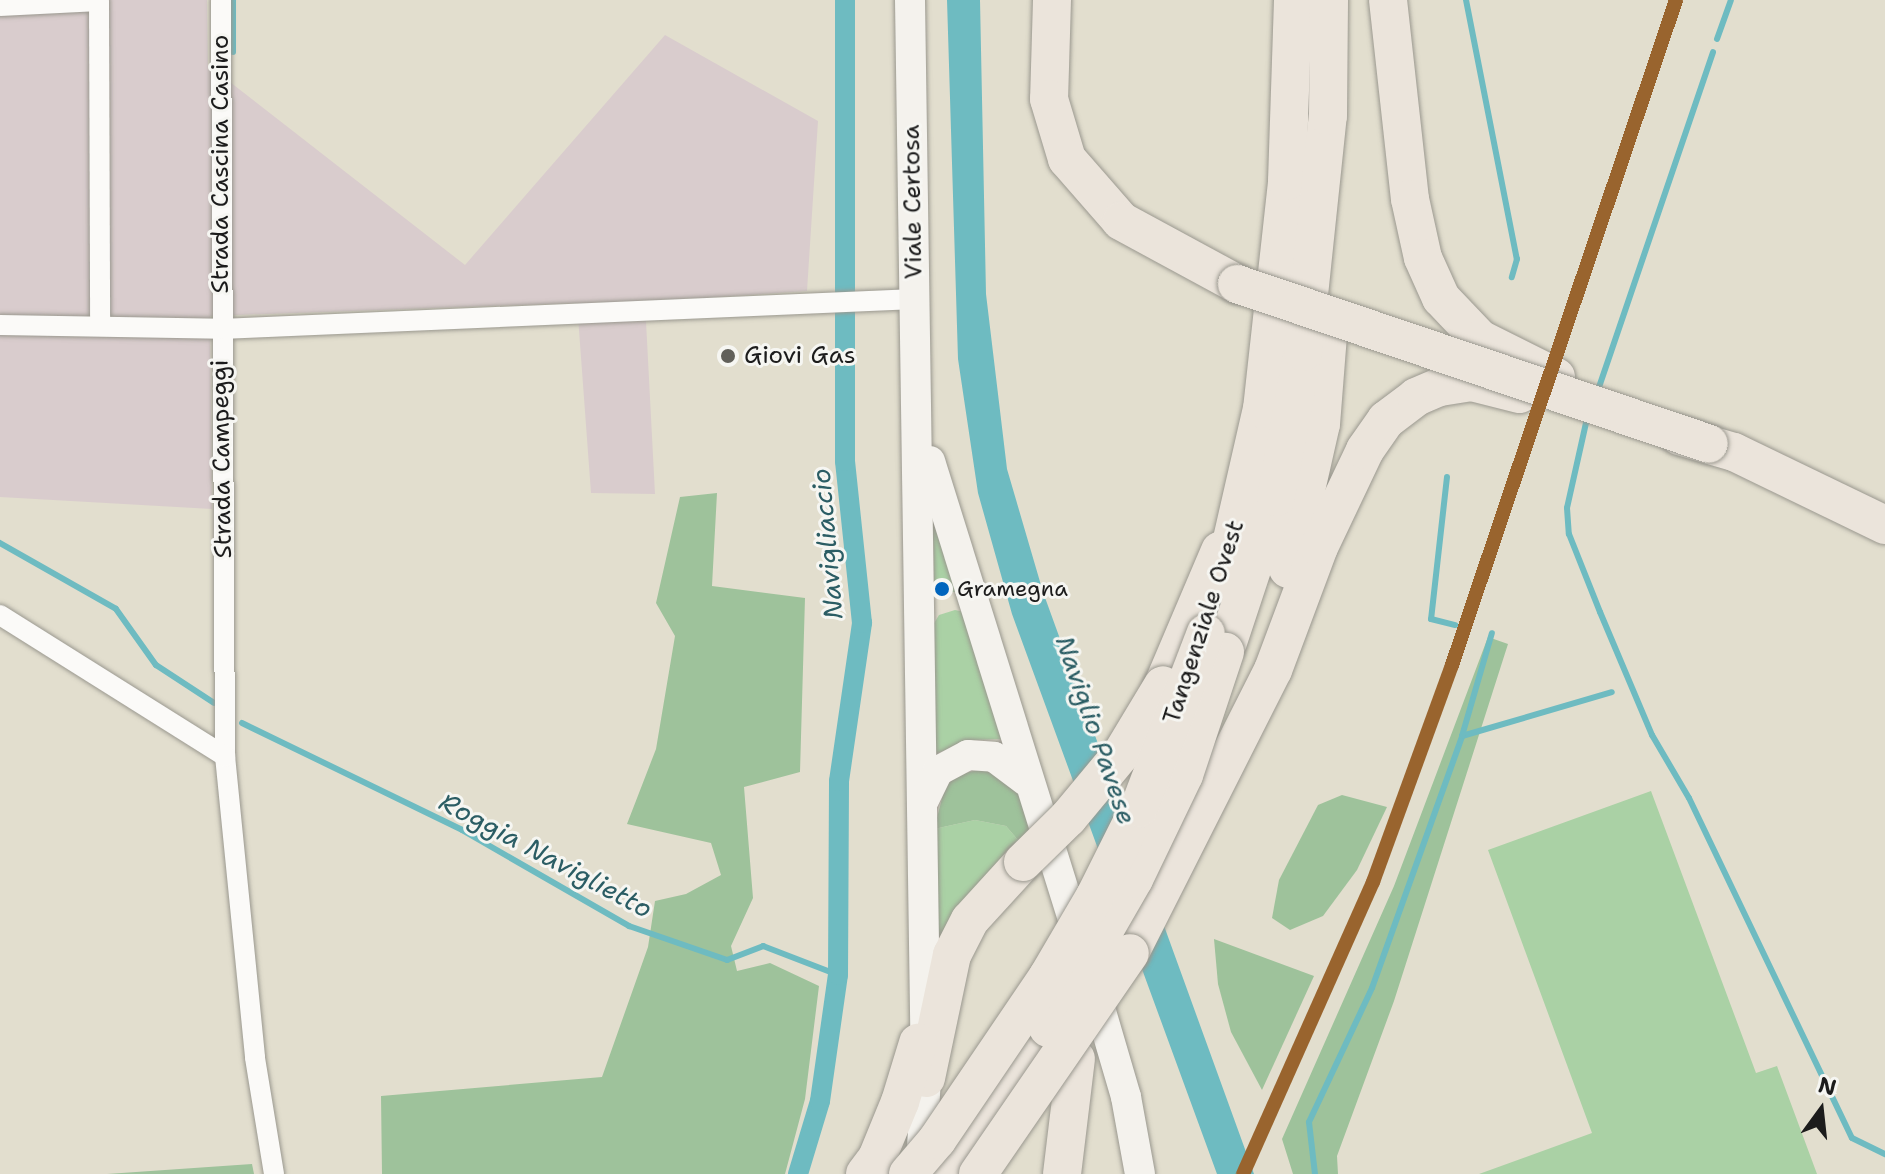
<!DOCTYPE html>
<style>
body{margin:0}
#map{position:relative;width:1885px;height:1174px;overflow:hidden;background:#e2dece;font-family:"Shantell Sans",sans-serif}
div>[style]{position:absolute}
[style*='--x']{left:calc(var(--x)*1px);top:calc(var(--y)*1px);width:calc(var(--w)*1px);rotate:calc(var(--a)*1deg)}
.industrial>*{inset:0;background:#d9cccd}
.green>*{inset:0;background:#aad1a5}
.forest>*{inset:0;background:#9ec29b}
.water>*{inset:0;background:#6ebbc1}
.stream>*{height:6px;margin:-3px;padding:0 3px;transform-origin:3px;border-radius:3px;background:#6ebbc1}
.canal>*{height:20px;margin:-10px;padding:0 10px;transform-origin:10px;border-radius:10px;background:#6ebbc1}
.roads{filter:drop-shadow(0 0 2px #9a988f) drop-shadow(0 0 2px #9a988f)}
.street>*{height:20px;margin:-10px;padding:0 10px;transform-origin:10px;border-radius:10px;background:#fbfaf8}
.secondary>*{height:30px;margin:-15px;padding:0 15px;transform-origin:15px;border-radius:15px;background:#f4f2ed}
.highway>*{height:38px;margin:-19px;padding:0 19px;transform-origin:19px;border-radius:19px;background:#ebe4db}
.bridges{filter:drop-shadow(0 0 2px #9a988f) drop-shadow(0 0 2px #9a988f)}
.highway-bridge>*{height:38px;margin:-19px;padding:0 19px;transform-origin:19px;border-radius:19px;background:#ebe4db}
.rail-1>*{height:14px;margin:-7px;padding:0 7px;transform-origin:7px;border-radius:7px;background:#99642e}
.dots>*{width:22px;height:22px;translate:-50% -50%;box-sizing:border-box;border:4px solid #f6f6f2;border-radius:50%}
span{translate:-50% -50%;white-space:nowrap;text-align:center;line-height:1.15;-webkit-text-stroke:6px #f6f6f2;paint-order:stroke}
.bus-label{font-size:22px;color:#1c1c1c}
.left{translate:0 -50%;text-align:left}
.street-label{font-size:24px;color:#1c1c1c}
.poi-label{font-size:24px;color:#1c1c1c}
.water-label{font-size:26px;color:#2b5d64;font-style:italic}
.north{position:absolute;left:1781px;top:1070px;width:80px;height:80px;-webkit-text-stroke:6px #f6f6f2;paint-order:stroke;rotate:15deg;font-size:22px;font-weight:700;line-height:32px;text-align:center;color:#1c1c1c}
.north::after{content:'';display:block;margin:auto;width:28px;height:36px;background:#1c1c1c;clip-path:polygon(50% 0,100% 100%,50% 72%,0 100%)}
</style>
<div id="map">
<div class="industrial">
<i style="clip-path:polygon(0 0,207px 0,208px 65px,465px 265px,665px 35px,818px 121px,807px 291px,645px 302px,655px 494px,591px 493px,577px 303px,210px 316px,212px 509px,0 497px)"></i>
</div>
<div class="green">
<i style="clip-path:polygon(933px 519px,961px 592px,934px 592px)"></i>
<i style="clip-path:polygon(955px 610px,964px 612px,1004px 739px,973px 740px,932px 755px,933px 625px,939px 615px)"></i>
<i style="clip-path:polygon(1651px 791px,1756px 1073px,1777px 1066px,1817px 1174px,1479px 1174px,1592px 1133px,1488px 850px)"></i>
<i style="clip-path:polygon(975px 820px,1006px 826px,1023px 846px,939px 960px,934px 829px)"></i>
</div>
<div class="forest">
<i style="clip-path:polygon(717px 493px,712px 586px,805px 598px,800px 772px,744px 787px,753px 898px,731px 946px,737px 971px,770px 963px,819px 986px,805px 1099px,785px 1174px,382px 1174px,381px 1096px,602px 1077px,648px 947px,655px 901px,686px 894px,721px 875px,711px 843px,627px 824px,656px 749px,675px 636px,656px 603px,680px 497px)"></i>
<i style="clip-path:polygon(1488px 637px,1508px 644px,1394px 1001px,1337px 1156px,1338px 1174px,1293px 1174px,1282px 1139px,1394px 886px)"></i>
<i style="clip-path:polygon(982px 769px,1003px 775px,1020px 792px,1035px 837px,1023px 846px,1006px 826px,975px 820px,934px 829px,945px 787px,957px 775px)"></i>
<i style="clip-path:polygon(1342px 795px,1387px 807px,1357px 870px,1323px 916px,1290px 930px,1272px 918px,1279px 880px,1318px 805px)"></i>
<i style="clip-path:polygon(1214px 939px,1314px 976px,1262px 1090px,1231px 1032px,1218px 984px)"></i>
<i style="clip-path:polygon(252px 1164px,254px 1174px,107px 1174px)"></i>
</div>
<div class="water">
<i style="clip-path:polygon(947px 0,980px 0,986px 294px,1007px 469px,1043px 592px,1254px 1174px,1217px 1174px,1012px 614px,978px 493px,958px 359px)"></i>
</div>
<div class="stream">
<i style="--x:233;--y:0;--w:52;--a:90"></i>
<i style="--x:1466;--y:0;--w:264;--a:78.9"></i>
<i style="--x:1517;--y:259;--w:19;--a:106"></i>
<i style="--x:1717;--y:39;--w:41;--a:-70.3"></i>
<i style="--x:1597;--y:393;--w:360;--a:-71.2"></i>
<i style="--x:1588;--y:414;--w:96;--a:102.6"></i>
<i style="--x:1567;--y:508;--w:26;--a:86"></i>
<i style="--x:1569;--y:534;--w:84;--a:68.3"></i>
<i style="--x:1600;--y:612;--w:134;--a:67.1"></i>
<i style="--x:1652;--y:735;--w:73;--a:59.6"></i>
<i style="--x:1689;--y:798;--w:377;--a:64.4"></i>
<i style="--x:1852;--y:1138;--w:37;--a:26"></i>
<i style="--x:1447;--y:477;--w:143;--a:96.4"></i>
<i style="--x:1431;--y:619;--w:25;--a:14"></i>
<i style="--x:0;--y:543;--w:133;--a:29.6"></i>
<i style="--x:116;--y:609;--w:69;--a:54.5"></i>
<i style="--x:156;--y:665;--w:69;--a:33.2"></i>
<i style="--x:242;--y:723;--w:245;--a:25.9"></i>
<i style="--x:462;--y:830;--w:193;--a:29.9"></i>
<i style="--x:629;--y:926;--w:104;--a:19.1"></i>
<i style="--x:727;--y:960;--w:39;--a:-21"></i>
<i style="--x:763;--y:946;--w:80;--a:21.1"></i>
<i style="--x:1462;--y:736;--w:156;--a:-16.3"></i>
<i style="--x:1315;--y:1174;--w:52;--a:-96.6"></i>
<i style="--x:1309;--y:1122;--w:148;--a:-64.8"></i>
<i style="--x:1372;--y:988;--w:268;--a:-70.3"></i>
<i style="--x:1462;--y:736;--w:107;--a:-73.8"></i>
</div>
<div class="canal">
<i style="--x:798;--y:1174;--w:76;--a:-73.2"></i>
<i style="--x:820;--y:1101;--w:127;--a:-81.9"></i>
<i style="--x:838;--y:975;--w:194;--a:-89.7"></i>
<i style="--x:839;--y:781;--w:160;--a:-81.7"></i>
<i style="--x:862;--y:623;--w:163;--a:-96"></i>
<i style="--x:845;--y:461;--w:461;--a:-90"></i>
</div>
<div class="roads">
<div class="street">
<i style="--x:221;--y:0;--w:756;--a:89.7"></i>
<i style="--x:225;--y:756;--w:303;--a:84.3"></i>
<i style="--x:255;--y:1058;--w:118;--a:80.7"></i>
<i style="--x:0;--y:6;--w:99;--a:-2.9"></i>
<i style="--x:99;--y:1;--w:325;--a:89.8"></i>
<i style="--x:0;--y:325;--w:221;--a:1"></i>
<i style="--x:221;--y:329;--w:695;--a:-2.48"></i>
<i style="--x:0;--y:615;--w:266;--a:32.1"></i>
</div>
<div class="secondary">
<i style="--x:910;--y:0;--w:1078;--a:89.15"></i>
<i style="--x:926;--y:1078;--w:88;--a:93.3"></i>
<i style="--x:930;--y:461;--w:504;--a:72.68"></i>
<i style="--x:924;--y:800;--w:32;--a:-64"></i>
<i style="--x:938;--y:771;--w:34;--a:-28"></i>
<i style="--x:968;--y:755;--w:26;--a:4"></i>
<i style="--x:994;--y:757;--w:40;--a:37"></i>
<i style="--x:1093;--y:984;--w:118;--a:73.7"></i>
<i style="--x:1126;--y:1097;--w:78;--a:79.7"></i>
</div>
<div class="highway">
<i style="--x:1052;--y:0;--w:99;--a:91.7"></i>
<i style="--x:1049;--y:99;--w:63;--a:73.3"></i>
<i style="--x:1067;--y:159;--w:82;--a:48.9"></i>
<i style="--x:1121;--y:221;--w:132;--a:28.5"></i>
<i style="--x:1388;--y:0;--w:200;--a:83.7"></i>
<i style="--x:1410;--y:199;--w:60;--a:77.6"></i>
<i style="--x:1423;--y:258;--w:44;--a:65.8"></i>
<i style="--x:1441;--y:298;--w:57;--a:46.4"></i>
<i style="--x:1480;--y:339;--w:85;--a:26.6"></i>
<i style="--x:1679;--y:436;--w:57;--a:16.2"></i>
<i style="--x:1734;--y:452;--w:168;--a:25.8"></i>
<i style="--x:1288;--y:569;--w:149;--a:-77.2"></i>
<i style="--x:1321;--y:424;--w:101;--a:-85.5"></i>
<i style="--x:1222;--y:583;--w:179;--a:-77.1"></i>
<i style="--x:1262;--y:409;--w:229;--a:-83.7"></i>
<i style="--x:1287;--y:181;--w:181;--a:-88.1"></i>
<i style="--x:1228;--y:642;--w:153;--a:-71.7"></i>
<i style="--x:1276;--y:497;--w:147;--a:-79.5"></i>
<i style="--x:1303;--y:352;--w:237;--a:-84"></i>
<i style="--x:1328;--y:116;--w:116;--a:-89.5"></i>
<i style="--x:1163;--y:685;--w:146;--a:-67"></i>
<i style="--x:1130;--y:953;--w:317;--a:-63.2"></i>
<i style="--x:1273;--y:670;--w:131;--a:-69.5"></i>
<i style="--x:1319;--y:547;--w:107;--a:-64.6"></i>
<i style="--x:1365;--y:450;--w:37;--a:-55"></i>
<i style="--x:1386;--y:420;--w:38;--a:-37"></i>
<i style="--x:1416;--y:397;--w:26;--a:-23"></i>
<i style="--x:1440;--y:387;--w:32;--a:-9"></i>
<i style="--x:1472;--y:382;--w:49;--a:14.3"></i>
<i style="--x:926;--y:1078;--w:126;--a:-78.1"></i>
<i style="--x:952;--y:955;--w:39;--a:-63"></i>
<i style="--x:970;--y:920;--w:79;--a:-47.6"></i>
<i style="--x:865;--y:1174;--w:20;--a:-53"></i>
<i style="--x:877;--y:1158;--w:61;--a:-67.7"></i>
<i style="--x:900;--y:1102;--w:62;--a:-73"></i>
<i style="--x:943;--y:1174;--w:180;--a:-54.3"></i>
<i style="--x:1062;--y:1174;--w:116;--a:-83.1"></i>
</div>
</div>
<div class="bridges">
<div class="highway-bridge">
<i style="--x:1237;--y:284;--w:498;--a:18.7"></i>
<i style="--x:1023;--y:862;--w:63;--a:-44.4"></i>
<i style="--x:1068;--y:818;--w:85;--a:-50.3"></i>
<i style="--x:1122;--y:753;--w:79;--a:-58.9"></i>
<i style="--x:1048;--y:1028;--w:172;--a:-60"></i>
<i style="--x:1134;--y:879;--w:115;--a:-64.3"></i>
<i style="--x:1184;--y:775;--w:130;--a:-71.6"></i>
<i style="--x:908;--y:1174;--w:45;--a:-49.5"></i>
<i style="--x:937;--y:1140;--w:198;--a:-55.9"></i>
<i style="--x:1048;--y:976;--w:93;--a:-59.6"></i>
<i style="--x:1095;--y:896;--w:98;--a:-63.4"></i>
<i style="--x:1139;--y:808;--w:187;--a:-69.1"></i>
<i style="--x:978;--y:1174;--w:268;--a:-55.5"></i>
</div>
</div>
<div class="rail-1">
<i style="--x:1243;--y:1174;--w:320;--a:-66"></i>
<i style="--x:1373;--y:882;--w:231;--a:-70"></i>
<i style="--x:1452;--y:665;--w:702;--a:-71.38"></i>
</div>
<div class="dots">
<i style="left:728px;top:356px;background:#61605a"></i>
<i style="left:942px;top:589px;background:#0065bd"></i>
</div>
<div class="bus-label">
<span class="left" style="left:957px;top:589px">Gramegna</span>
</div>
<div class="street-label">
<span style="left:221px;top:164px;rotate:-90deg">Strada Cascina Casino</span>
<span style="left:913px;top:202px;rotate:-91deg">Viale Certosa</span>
<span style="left:222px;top:459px;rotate:-91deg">Strada Campeggi</span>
<span style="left:1204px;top:622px;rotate:-72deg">Tangenziale Ovest</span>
</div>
<div class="poi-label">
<span class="left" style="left:744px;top:356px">Giovi Gas</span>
</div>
<div class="water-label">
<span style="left:827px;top:544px;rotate:-95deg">Navigliaccio</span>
<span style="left:1096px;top:730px;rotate:71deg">Naviglio Pavese</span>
<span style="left:546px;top:855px;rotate:28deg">Roggia Naviglietto</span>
</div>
<div class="north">N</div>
</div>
